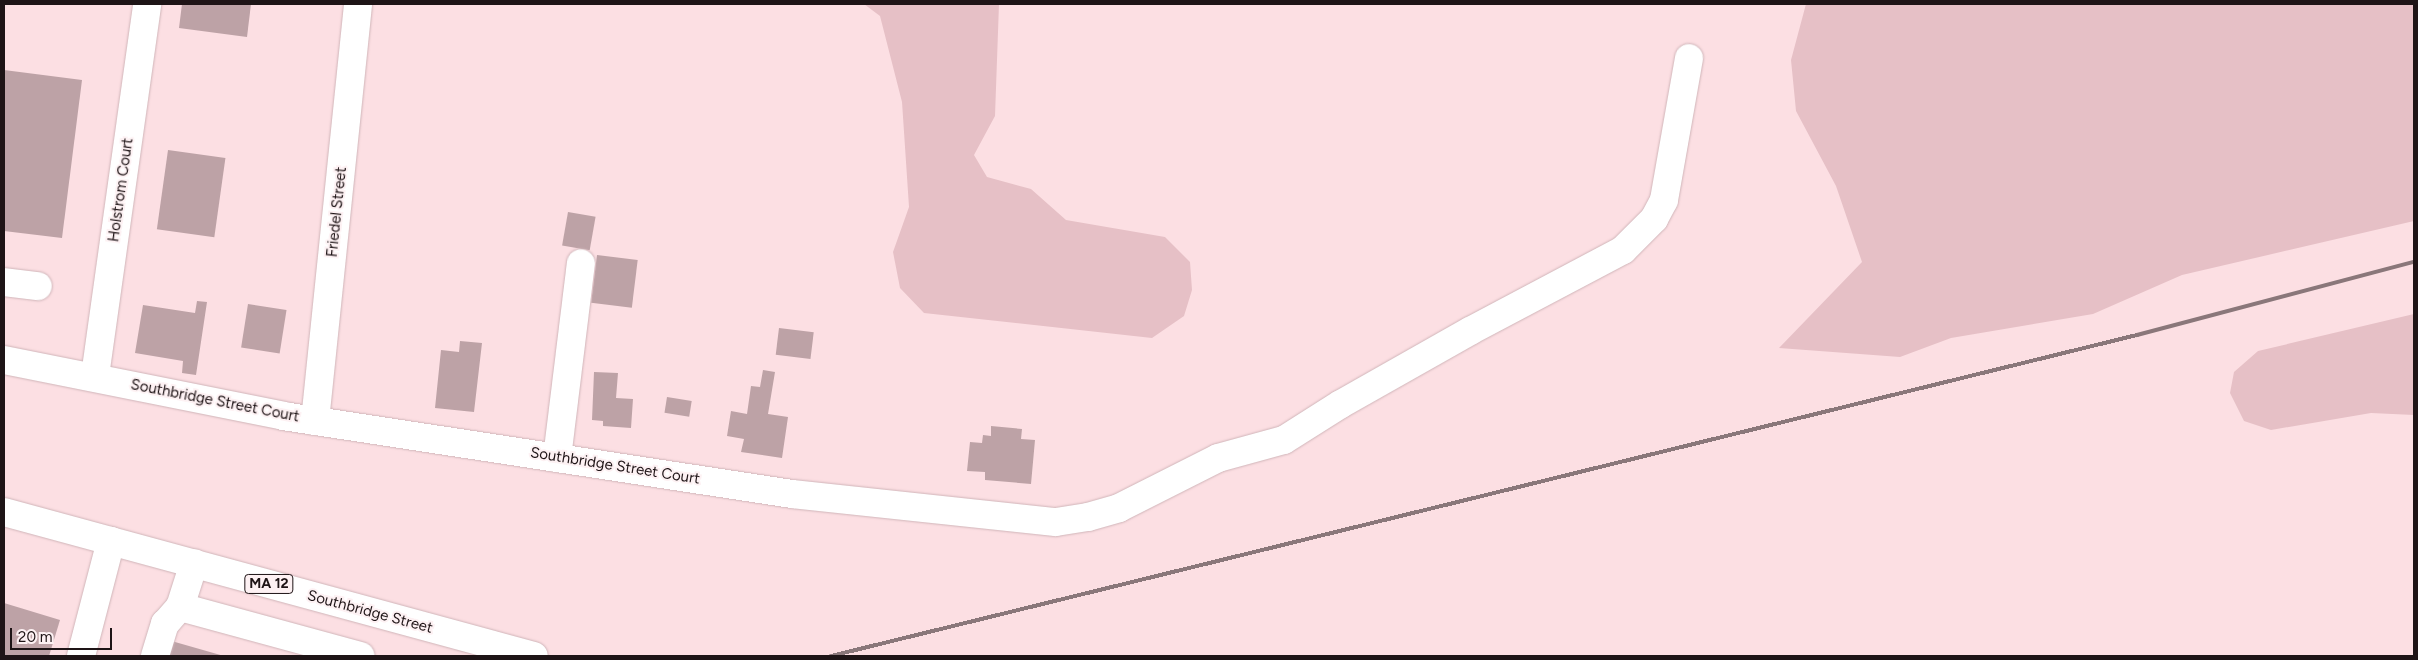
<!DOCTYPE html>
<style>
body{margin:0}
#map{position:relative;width:2418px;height:660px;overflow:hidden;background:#fcdfe3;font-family:Figtree,sans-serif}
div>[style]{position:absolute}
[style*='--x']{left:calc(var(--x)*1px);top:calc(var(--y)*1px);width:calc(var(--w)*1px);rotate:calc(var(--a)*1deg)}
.green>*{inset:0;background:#e6c0c6}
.building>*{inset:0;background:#bda2a6;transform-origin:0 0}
.roads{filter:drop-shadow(0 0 1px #d0b5b9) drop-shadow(0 0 1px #d0b5b9)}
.minor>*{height:28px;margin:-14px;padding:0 14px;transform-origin:14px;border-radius:14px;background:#fff}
.major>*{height:28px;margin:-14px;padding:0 14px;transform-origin:14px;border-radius:14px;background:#fff}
.rail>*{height:4px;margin:-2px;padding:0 2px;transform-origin:2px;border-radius:2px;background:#8a777a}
span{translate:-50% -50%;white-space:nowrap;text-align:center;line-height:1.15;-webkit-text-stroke:4px #fdf1f3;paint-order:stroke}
.shield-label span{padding:1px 4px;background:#fdf1f3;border:1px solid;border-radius:4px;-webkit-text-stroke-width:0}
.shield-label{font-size:14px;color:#1e1416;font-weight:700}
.street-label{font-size:15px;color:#1e1416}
.frame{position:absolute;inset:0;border:5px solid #1e1416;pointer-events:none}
.scale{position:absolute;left:10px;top:628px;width:102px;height:22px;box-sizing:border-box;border:2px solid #1e1416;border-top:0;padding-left:6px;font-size:15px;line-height:18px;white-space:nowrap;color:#1e1416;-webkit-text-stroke:4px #fdf1f3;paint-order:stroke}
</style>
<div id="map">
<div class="green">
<i style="clip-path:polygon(864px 4px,999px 4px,995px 116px,974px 155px,987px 177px,1031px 189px,1066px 220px,1165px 237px,1190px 262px,1192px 290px,1184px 316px,1152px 338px,924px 313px,900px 288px,893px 252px,909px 207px,902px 102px,880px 16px)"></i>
<i style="clip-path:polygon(1806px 4px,2414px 4px,2414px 221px,2182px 275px,2093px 314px,1951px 338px,1900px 357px,1779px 348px,1862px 262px,1836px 186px,1796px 111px,1791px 60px)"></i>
<i style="clip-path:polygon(2414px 314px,2414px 415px,2371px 413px,2271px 430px,2244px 421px,2230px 393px,2234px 372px,2258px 351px)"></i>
</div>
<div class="building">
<i style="clip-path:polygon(182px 4px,251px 4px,247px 37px,179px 28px)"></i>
<i style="clip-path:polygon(4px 70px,82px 80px,62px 238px,4px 231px)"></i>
<i style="left:168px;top:150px;width:58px;height:80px;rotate:8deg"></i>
<i style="left:568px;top:212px;width:28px;height:34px;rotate:10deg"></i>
<i style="left:597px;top:255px;width:41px;height:48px;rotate:7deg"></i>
<i style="clip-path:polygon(197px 301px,207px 302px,196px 375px,182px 373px,183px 361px,135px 353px,143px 305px,195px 313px)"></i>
<i style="left:248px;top:304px;width:39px;height:44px;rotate:9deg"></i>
<i style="left:779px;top:328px;width:35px;height:27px;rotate:7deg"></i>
<i style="clip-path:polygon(460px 341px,482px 343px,474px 412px,435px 408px,441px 350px,459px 352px)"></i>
<i style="clip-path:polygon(763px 370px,775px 372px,768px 414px,788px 417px,782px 458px,741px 452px,744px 439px,727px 436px,731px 411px,747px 414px,751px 386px,760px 387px)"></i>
<i style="clip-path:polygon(594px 372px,618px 373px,616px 398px,633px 399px,631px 428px,603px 426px,603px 421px,592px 420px)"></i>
<i style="left:667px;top:397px;width:25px;height:16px;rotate:9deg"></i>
<i style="clip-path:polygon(991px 426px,1022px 429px,1021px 439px,1035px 440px,1031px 484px,985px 480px,985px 472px,967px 471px,970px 442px,982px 443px,983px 435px,991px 436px)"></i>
<i style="clip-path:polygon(4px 603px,60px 620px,49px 656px,4px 656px)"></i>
<i style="clip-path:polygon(168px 640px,224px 656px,163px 656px)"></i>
</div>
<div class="roads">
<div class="minor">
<i style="--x:4;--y:282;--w:34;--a:7"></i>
<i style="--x:4;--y:360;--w:285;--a:11.3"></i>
<i style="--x:283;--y:416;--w:515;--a:8.71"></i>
<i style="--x:792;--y:494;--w:265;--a:6.1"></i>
<i style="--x:1056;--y:522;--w:32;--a:-9"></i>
<i style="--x:1088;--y:517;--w:32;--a:-16"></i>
<i style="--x:1119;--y:508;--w:111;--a:-26.8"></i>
<i style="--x:1218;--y:458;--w:68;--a:-15.3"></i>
<i style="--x:1284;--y:440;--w:67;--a:-32.3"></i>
<i style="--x:1341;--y:404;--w:148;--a:-29.5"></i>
<i style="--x:1470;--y:331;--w:173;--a:-27.9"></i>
<i style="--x:1623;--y:250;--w:44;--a:-45"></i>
<i style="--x:1654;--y:219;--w:21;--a:-62"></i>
<i style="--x:1664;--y:200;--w:144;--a:-80"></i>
<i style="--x:95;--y:376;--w:376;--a:-82"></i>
<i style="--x:315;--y:421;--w:419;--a:-84.1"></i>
<i style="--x:557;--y:458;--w:196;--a:-83"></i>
<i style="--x:180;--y:607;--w:187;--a:15.2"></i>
<i style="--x:81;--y:656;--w:119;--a:-75.4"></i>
<i style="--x:155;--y:656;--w:34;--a:-73"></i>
<i style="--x:165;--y:624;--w:23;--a:-49"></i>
<i style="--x:180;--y:607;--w:46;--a:-72.3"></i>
</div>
<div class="major">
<i style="--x:4;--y:512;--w:549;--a:15.2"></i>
</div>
</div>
<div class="rail">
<i style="--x:831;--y:656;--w:1345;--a:-13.81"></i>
<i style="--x:2137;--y:335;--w:286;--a:-14.8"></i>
</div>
<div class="shield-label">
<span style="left:269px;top:584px">MA 12</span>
</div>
<div class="street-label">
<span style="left:121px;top:190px;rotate:-82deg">Holstrom Court</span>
<span style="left:337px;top:212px;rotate:-84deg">Friedel Street</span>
<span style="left:215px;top:401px;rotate:11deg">Southbridge Street Court</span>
<span style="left:615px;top:466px;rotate:9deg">Southbridge Street Court</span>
<span style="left:370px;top:612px;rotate:15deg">Southbridge Street</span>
</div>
<div class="frame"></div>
<div class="scale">20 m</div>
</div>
